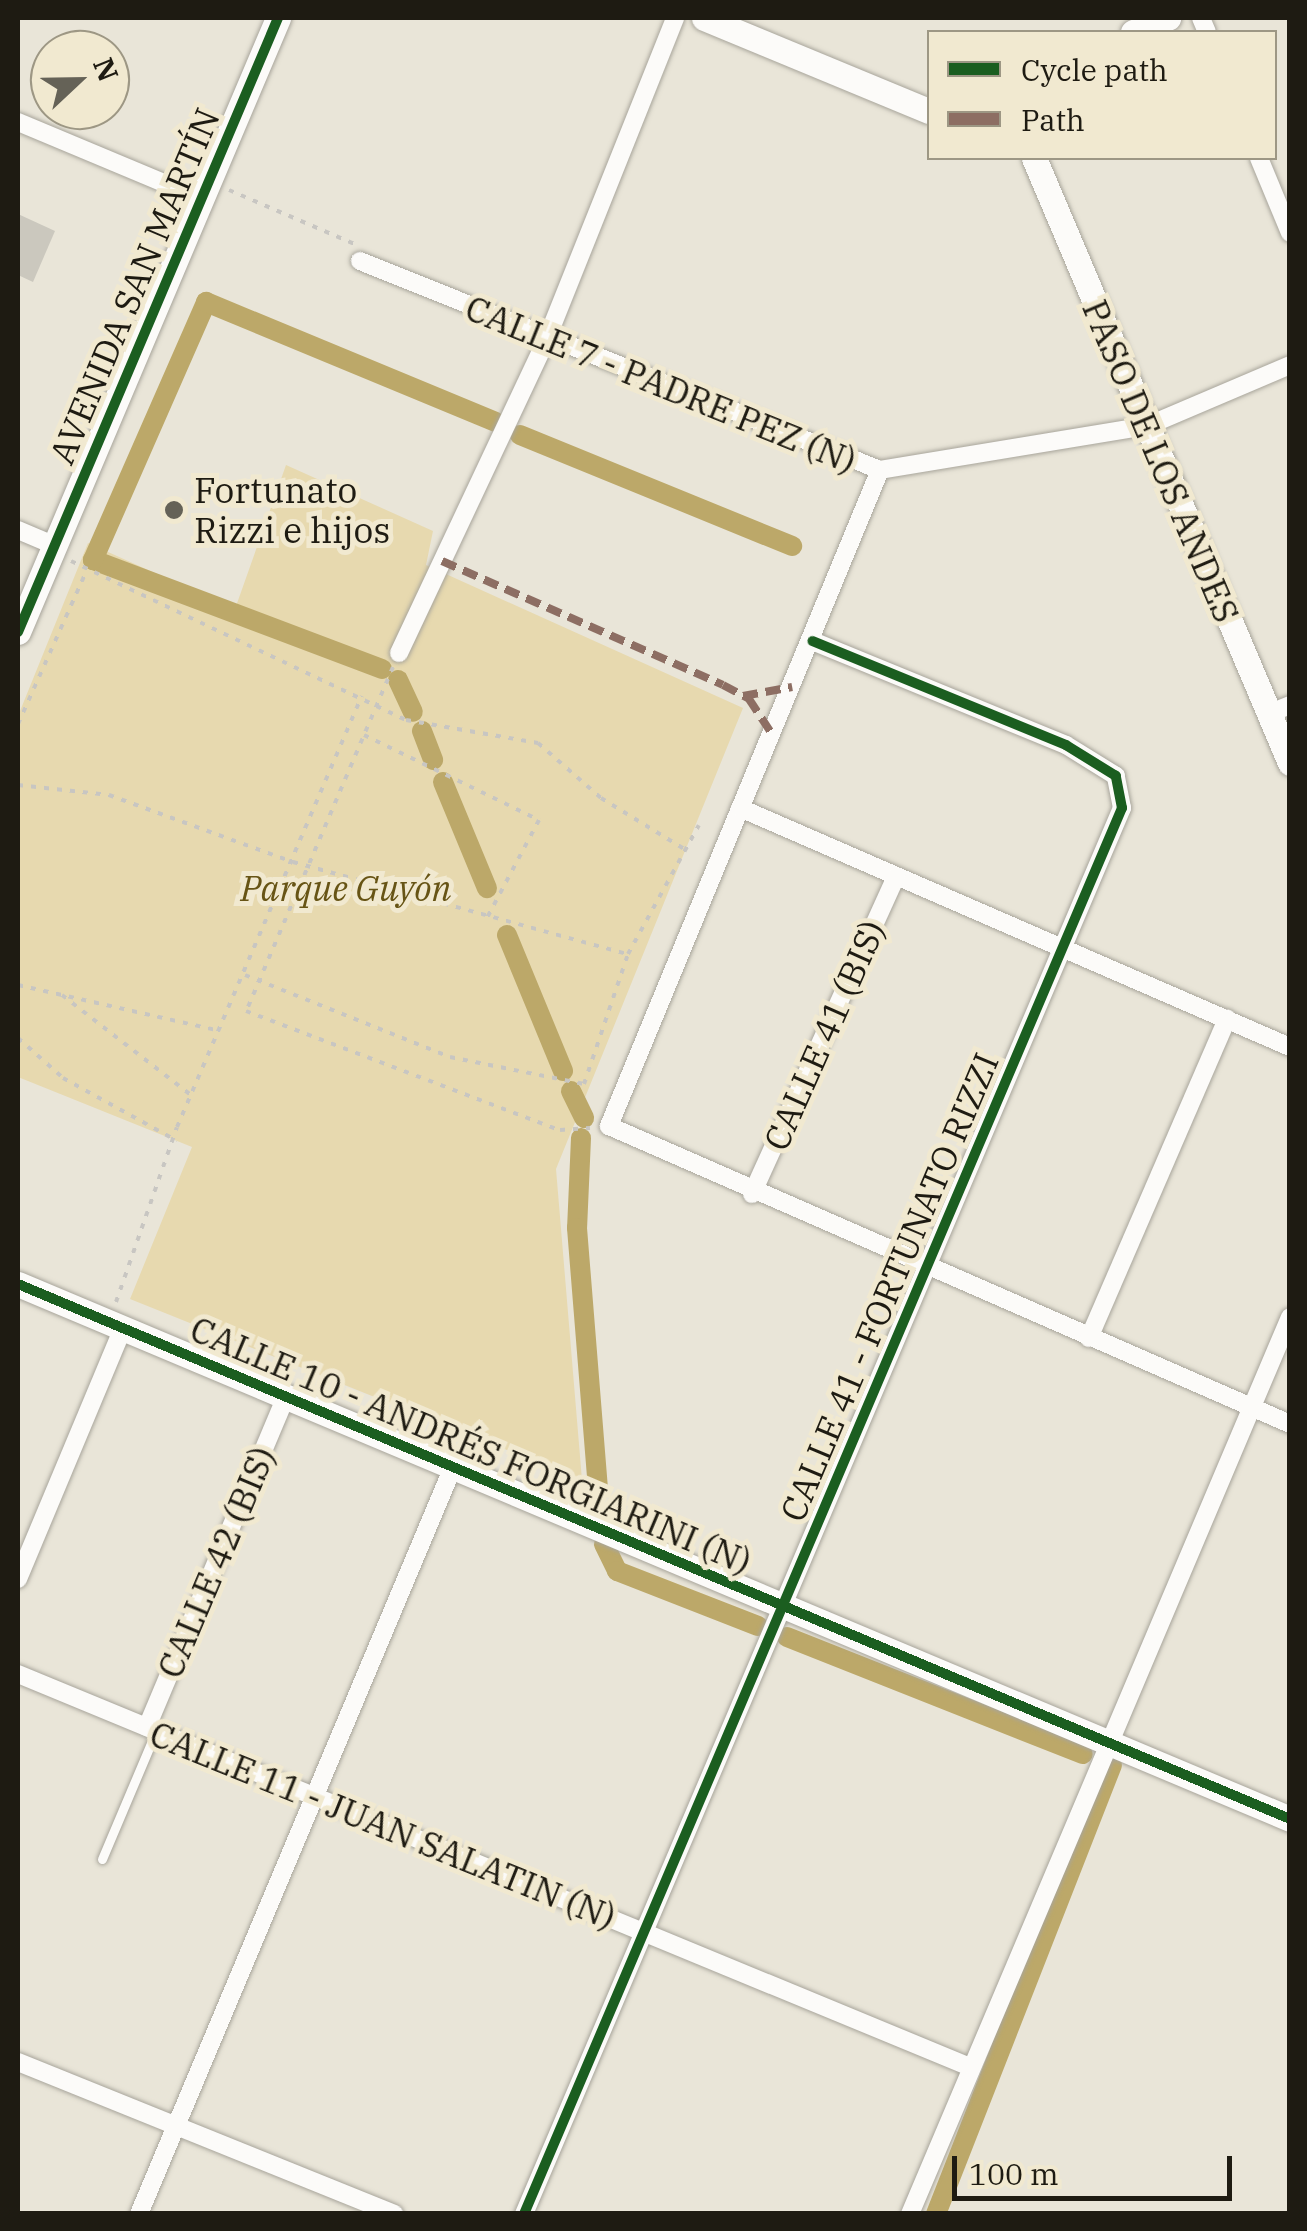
<!DOCTYPE html>
<meta charset="utf-8">
<style>
body{margin:0}
#map{position:relative;width:1307px;height:2231px;overflow:hidden;background:#e9e5d8;font-family:"IBM Plex Serif",serif}
div>[style]{position:absolute}
[style*='--x']{left:calc(var(--x)*1px);top:calc(var(--y)*1px);width:calc(var(--w)*1px);rotate:calc(var(--a)*1deg)}
.green>*{inset:0;background:#e7d9af}
.canal>*{height:20px;margin:-10px;padding:0 10px;transform-origin:10px;border-radius:10px;background:#bca869}
.building>*{inset:0;background:#cbc8be}
.path>*{height:4px;margin-top:-2px;transform-origin:0;background:repeating-linear-gradient(90deg,#c8c6c2 0 5px,transparent 0 13px)}
.roads{filter:drop-shadow(0 0 2px #a8a59b) drop-shadow(0 0 2px #a8a59b)}
.lane>*{height:9px;margin:-4.5px;padding:0 4.5px;transform-origin:4.5px;border-radius:4.5px;background:#fcfbf9}
.street>*{height:18px;margin:-9px;padding:0 9px;transform-origin:9px;border-radius:9px;background:#fcfbf9}
.secondary>*{height:25px;margin:-12.5px;padding:0 12.5px;transform-origin:12.5px;border-radius:12.5px;background:#fcfbf9}
.quiet>*{height:8px;margin-top:-4px;transform-origin:0;background:repeating-linear-gradient(90deg,#8d6e63 0 15px,transparent 0 23px)}
.cycleway>*{height:10px;margin:-5px;padding:0 5px;transform-origin:5px;border-radius:5px;background:#1b5e20}
.dots>*{width:28px;height:28px;translate:-50% -50%;box-sizing:border-box;border:5px solid #f1e9d0;border-radius:50%}
span{translate:-50% -50%;white-space:nowrap;text-align:center;line-height:1.15;-webkit-text-stroke:10px #f1e9d0;paint-order:stroke}
.street-label{font-size:35px;color:#1e1b12}
.poi-label{font-size:35px;color:#1e1b12}
.left{translate:0 -50%;text-align:left}
.park-label{font-size:35px;color:#675415;font-style:italic}
.frame{position:absolute;inset:0;border:20px solid #1e1b12;pointer-events:none}
.legend{position:absolute;left:927px;top:30px;width:350px;height:130px;box-sizing:border-box;background:#f1e9d0;border:2px solid #9d9784;margin:0;padding:12px 18px;list-style:none;font-size:30px;color:#1e1b12}
.legend li{display:flex;align-items:center;gap:20px;height:50px}
.legend b{width:50px;border:2px solid #9d9784}
.north{position:absolute;left:30px;top:30px;width:100px;height:100px;box-sizing:border-box;background:#f1e9d0;border:2px solid #9d9784;border-radius:50%;rotate:68deg;font-size:28px;font-weight:700;line-height:40px;text-align:center;color:#1e1b12}
.north::after{content:'';display:block;margin:auto;width:35px;height:45px;background:#656257;clip-path:polygon(50% 0,100% 100%,50% 72%,0 100%)}
.scale{position:absolute;left:952px;top:2156px;width:280px;height:45px;box-sizing:border-box;border:5px solid #1e1b12;border-top:0;padding-left:12px;font-size:30px;line-height:35px;white-space:nowrap;color:#1e1b12;-webkit-text-stroke:8px #f1e9d0;paint-order:stroke}
</style>
<div id="map">
<div class="green">
<i style="clip-path:polygon(286px 465px,433px 531px,426px 565px,743px 708px,556px 1169px,582px 1480px,130px 1299px,192px 1147px,18px 1077px,18px 716px,88px 543px,235px 609px)"></i>
</div>
<div class="canal">
<i style="--x:520;--y:435;--w:294;--a:22.2"></i>
<i style="--x:382;--y:669;--w:309;--a:-159.3"></i>
<i style="--x:93;--y:560;--w:282;--a:-66.3"></i>
<i style="--x:206;--y:302;--w:313;--a:22.5"></i>
<i style="--x:398;--y:680;--w:35;--a:65"></i>
<i style="--x:422;--y:731;--w:31;--a:69"></i>
<i style="--x:443;--y:782;--w:115;--a:67.5"></i>
<i style="--x:507;--y:935;--w:147;--a:67.6"></i>
<i style="--x:571;--y:1091;--w:30;--a:64"></i>
<i style="--x:581;--y:1138;--w:90;--a:92.5"></i>
<i style="--x:577;--y:1228;--w:264;--a:85.4"></i>
<i style="--x:604;--y:1544;--w:30;--a:64"></i>
<i style="--x:617;--y:1571;--w:151;--a:21.3"></i>
<i style="--x:787;--y:1637;--w:318;--a:21.6"></i>
<i style="--x:936;--y:2214;--w:482;--a:-68.6"></i>
</div>
<div class="building">
<i style="clip-path:polygon(18px 214px,55px 231px,33px 282px,18px 275px)"></i>
</div>
<div class="path">
<i style="--x:229;--y:190;--w:142;--a:23.3"></i>
<i style="--x:71;--y:561;--w:371;--a:25.4"></i>
<i style="--x:406;--y:720;--w:134;--a:9.9"></i>
<i style="--x:538;--y:743;--w:84;--a:41.1"></i>
<i style="--x:601;--y:798;--w:100;--a:31.5"></i>
<i style="--x:393;--y:667;--w:374;--a:113.1"></i>
<i style="--x:246;--y:1011;--w:336;--a:20.8"></i>
<i style="--x:560;--y:1130;--w:30;--a:-4"></i>
<i style="--x:18;--y:724;--w:164;--a:-65.9"></i>
<i style="--x:364;--y:735;--w:195;--a:25.9"></i>
<i style="--x:539;--y:820;--w:111;--a:118"></i>
<i style="--x:18;--y:785;--w:92;--a:6.3"></i>
<i style="--x:109;--y:795;--w:196;--a:20"></i>
<i style="--x:293;--y:862;--w:347;--a:15.4"></i>
<i style="--x:245;--y:975;--w:221;--a:21.8"></i>
<i style="--x:450;--y:1057;--w:137;--a:11.4"></i>
<i style="--x:584;--y:1084;--w:137;--a:-71.3"></i>
<i style="--x:628;--y:954;--w:147;--a:-61.2"></i>
<i style="--x:18;--y:985;--w:207;--a:12.8"></i>
<i style="--x:62;--y:995;--w:165;--a:37.8"></i>
<i style="--x:18;--y:1038;--w:60;--a:41.6"></i>
<i style="--x:63;--y:1078;--w:130;--a:28.9"></i>
<i style="--x:116;--y:1302;--w:185;--a:-70.8"></i>
<i style="--x:177;--y:1127;--w:469;--a:-66.8"></i>
</div>
<div class="roads">
<div class="lane">
<i style="--x:102;--y:1859;--w:139;--a:-67.1"></i>
</div>
<div class="street">
<i style="--x:1201;--y:18;--w:15;--a:67"></i>
<i style="--x:18;--y:122;--w:197;--a:22.7"></i>
<i style="--x:1259;--y:158;--w:81;--a:67.5"></i>
<i style="--x:360;--y:261;--w:560;--a:21.9"></i>
<i style="--x:880;--y:470;--w:271;--a:-9.4"></i>
<i style="--x:1147;--y:426;--w:155;--a:-23.1"></i>
<i style="--x:880;--y:470;--w:710;--a:112.45"></i>
<i style="--x:609;--y:1126;--w:743;--a:23.63"></i>
<i style="--x:18;--y:530;--w:39;--a:23"></i>
<i style="--x:399;--y:653;--w:345;--a:-64.8"></i>
<i style="--x:546;--y:341;--w:348;--a:-68.2"></i>
<i style="--x:1268;--y:714;--w:24;--a:-22"></i>
<i style="--x:740;--y:808;--w:600;--a:23.49"></i>
<i style="--x:752;--y:1194;--w:349;--a:-65.6"></i>
<i style="--x:1089;--y:1338;--w:348;--a:-66.6"></i>
<i style="--x:18;--y:1579;--w:272;--a:-67.3"></i>
<i style="--x:18;--y:1674;--w:1030;--a:22.43"></i>
<i style="--x:147;--y:1727;--w:359;--a:-67.2"></i>
<i style="--x:18;--y:2062;--w:406;--a:22"></i>
<i style="--x:139;--y:2214;--w:810;--a:-67.2"></i>
<i style="--x:524;--y:2214;--w:1528;--a:-66.96"></i>
<i style="--x:1122;--y:808;--w:33;--a:-101"></i>
<i style="--x:1116;--y:776;--w:59;--a:-148.2"></i>
<i style="--x:1066;--y:745;--w:274;--a:-157.7"></i>
<i style="--x:910;--y:2214;--w:974;--a:-67.04"></i>
</div>
<div class="secondary">
<i style="--x:704;--y:18;--w:243;--a:22.5"></i>
<i style="--x:1133;--y:32;--w:38;--a:-22"></i>
<i style="--x:1034;--y:158;--w:657;--a:67.06"></i>
<i style="--x:18;--y:632;--w:667;--a:-67.05"></i>
<i style="--x:18;--y:1284;--w:1380;--a:22.81"></i>
</div>
</div>
<div class="quiet">
<i style="--x:442;--y:561;--w:307;--a:23.8"></i>
<i style="--x:723;--y:685;--w:30;--a:28"></i>
<i style="--x:749;--y:699;--w:42;--a:56.7"></i>
<i style="--x:743;--y:696;--w:50;--a:-10.4"></i>
</div>
<div class="cycleway">
<i style="--x:18;--y:632;--w:667;--a:-67.05"></i>
<i style="--x:18;--y:1284;--w:1380;--a:22.81"></i>
<i style="--x:524;--y:2214;--w:1528;--a:-66.96"></i>
<i style="--x:1122;--y:808;--w:33;--a:-101"></i>
<i style="--x:1116;--y:776;--w:59;--a:-148.2"></i>
<i style="--x:1066;--y:745;--w:274;--a:-157.7"></i>
</div>
<div class="dots">
<i style="left:174px;top:510px;background:#656257"></i>
</div>
<div class="street-label">
<span style="left:134px;top:286px;rotate:-67deg">AVENIDA SAN MARTÍN</span>
<span style="left:661px;top:384px;rotate:22deg">CALLE 7 - PADRE PEZ (N)</span>
<span style="left:1161px;top:461px;rotate:67deg">PASO DE LOS ANDES</span>
<span style="left:824px;top:1035px;rotate:-66deg">CALLE 41 (BIS)</span>
<span style="left:889px;top:1287px;rotate:-67deg">CALLE 41 - FORTUNATO RIZZI</span>
<span style="left:471px;top:1445px;rotate:23deg">CALLE 10 - ANDRÉS FORGIARINI (N)</span>
<span style="left:216px;top:1562px;rotate:-67deg">CALLE 42 (BIS)</span>
<span style="left:383px;top:1825px;rotate:22deg">CALLE 11 - JUAN SALATIN (N)</span>
</div>
<div class="poi-label">
<span class="left" style="left:194px;top:510px">Fortunato<br>Rizzi e hijos</span>
</div>
<div class="park-label">
<span style="left:346px;top:888px">Parque Guyón</span>
</div>
<div class="frame"></div>
<ul class="legend">
<li><b style="height:12px;background:#1b5e20"></b>Cycle path</li>
<li><b style="height:12px;background:#8d6e63"></b>Path</li>
</ul>
<div class="north">N</div>
<div class="scale">100 m</div>
</div>
